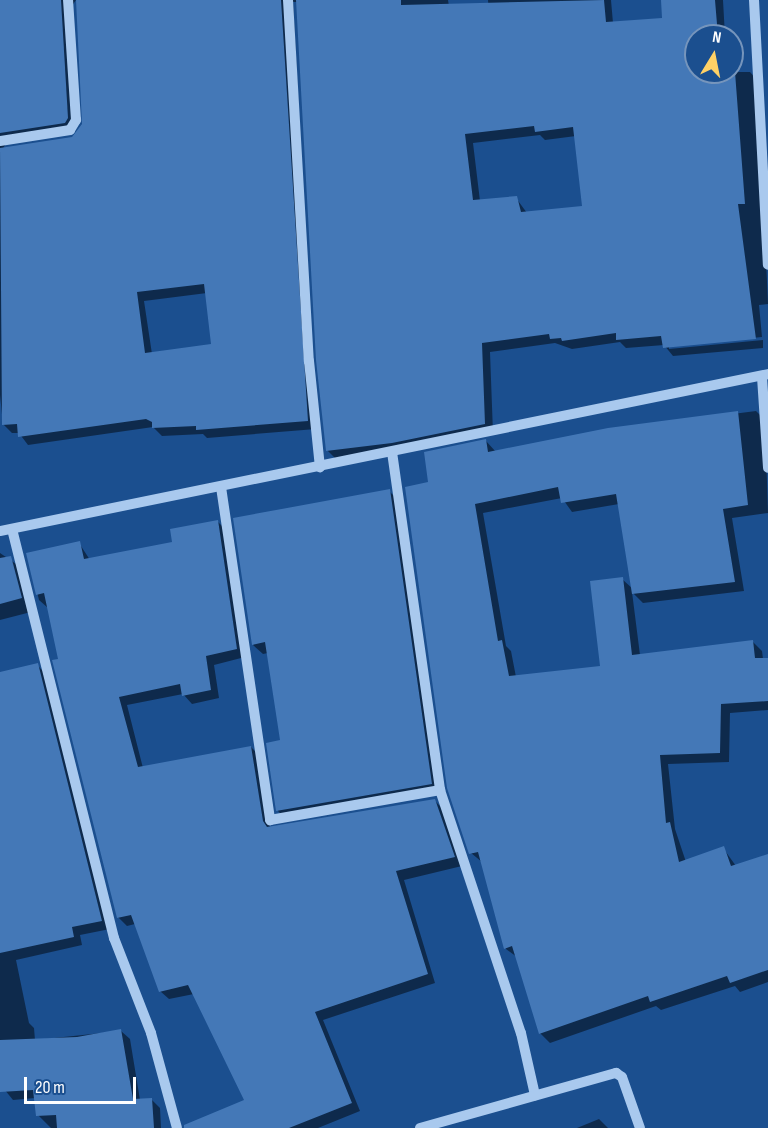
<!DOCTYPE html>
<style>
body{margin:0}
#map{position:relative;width:768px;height:1128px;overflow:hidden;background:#1b4f8f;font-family:"Sofia Sans Condensed",sans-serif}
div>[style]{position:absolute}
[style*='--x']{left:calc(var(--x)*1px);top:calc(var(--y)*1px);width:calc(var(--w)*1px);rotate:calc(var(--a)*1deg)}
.shadow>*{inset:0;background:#0007}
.building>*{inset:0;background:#4478b7}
.minor>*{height:10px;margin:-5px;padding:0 5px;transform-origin:5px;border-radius:5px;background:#a9c9ee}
span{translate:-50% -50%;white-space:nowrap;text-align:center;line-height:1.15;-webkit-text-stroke:5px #1b4f8f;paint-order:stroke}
.north{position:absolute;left:684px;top:24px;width:60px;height:60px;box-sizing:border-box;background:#1b4f8f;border:2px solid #7695bc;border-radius:50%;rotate:10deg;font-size:16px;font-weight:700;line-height:24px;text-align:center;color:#fff}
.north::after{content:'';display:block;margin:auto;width:21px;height:27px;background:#ffd166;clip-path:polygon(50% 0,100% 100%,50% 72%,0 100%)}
.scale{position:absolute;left:24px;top:1077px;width:112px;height:27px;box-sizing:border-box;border:3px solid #fff;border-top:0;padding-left:8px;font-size:18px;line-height:21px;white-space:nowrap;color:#fff;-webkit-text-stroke:4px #1b4f8f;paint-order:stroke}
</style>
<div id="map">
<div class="shadow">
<i style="clip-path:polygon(evenodd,0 0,76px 0,69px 10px,76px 127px,7px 142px,2px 150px,72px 139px,84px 124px,77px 0,448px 0,459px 68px,493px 64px,488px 0,611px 0,613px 23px,664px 19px,662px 0,723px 0,725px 36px,696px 36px,696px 72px,750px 72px,758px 81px,768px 304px,759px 305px,762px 337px,669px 346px,669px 349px,763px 340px,763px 348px,673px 356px,664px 345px,626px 348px,620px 342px,572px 349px,555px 343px,490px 352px,493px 433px,336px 459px,327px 450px,297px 2px,293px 2px,316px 429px,207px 438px,203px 434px,162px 436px,153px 427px,28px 445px,19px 433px,12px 433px,3px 424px,0 395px,0 0,540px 135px,545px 140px,576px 136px,584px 207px,527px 213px,516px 198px,480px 201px,473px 143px,540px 135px,0 0,207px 293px,213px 345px,152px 354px,144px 301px,207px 293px)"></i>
<i style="clip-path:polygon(evenodd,756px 411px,765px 420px,768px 513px,732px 518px,744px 591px,643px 603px,632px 592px,640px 655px,753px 642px,762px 651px,763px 659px,768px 659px,768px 710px,730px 713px,729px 762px,668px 764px,675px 829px,686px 862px,723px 848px,736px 866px,768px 855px,768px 982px,740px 992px,735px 986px,661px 1010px,656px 1006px,550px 1043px,540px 1033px,517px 957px,506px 949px,482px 862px,471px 853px,430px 484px,486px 441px,496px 452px,608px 430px,756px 411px,562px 498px,572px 512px,619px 504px,633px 589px,622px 579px,602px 668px,516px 677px,511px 651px,506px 646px,483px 513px,562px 498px)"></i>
<i style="clip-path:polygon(389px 491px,399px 501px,440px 793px,287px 820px,278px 811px,281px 741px,268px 653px,263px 654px,253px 645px)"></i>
<i style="clip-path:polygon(218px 522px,226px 530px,245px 657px,214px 665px,219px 698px,192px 704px,183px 694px,127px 705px,143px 768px,251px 747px,260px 756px,270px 828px,434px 800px,443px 809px,462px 866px,404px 880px,435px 983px,323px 1020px,360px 1111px,318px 1128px,184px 1128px,246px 1101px,194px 994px,169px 999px,160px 991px,135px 924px,127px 926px,118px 917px,48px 608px,39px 600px,28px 554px,79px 543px,90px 560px,174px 543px)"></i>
<i style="clip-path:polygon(0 553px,19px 566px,31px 612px,0 620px)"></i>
<i style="clip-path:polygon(37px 665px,46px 674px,110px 929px,80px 935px,82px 945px,16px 960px,29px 1023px,34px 1028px,35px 1040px,121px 1031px,130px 1039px,140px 1100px,151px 1099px,160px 1108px,161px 1128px,51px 1128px,38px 1115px,35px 1098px,13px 1100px,0 1084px,0 673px)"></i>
<i style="clip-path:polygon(599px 1119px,608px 1128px,577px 1128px)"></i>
</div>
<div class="building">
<i style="clip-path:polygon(0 0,61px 0,68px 118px,65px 123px,0 133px)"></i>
<i style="clip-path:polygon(evenodd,76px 0,281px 0,308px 421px,196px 430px,196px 426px,152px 428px,152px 422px,146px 419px,18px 437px,17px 424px,2px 425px,0 148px,72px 137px,82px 124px,76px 0,204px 284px,211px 344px,145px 353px,137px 292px,204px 284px)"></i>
<i style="clip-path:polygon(evenodd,296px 0,401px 0,401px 5px,604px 0,606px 22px,662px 18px,661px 0,715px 0,718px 36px,696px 36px,696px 72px,735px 72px,745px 204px,738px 204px,756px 339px,663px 348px,661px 336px,616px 340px,616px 333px,562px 341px,561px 338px,550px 339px,549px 334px,482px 343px,485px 424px,392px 443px,326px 451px,316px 360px,296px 0,534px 126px,535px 132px,573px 127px,582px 206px,521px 212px,517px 196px,473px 200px,465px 134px,534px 126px)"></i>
<i style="clip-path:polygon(738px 411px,748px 505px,723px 509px,735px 582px,632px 594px,616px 494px,561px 503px,558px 487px,475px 504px,498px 641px,502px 640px,509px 676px,600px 666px,590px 581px,623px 577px,632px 655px,753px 640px,755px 658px,768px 658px,768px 701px,721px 704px,720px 753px,660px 755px,666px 823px,670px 822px,679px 862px,724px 846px,731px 866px,768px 854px,768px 970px,730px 983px,727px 976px,650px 1002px,648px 996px,539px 1034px,512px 946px,504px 949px,478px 852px,469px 854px,447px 788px,405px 487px,428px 482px,424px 452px,486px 439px,488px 452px,608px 428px)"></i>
<i style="clip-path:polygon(390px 489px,432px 784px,276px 811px,266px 743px,280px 740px,265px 642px,252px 645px,233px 518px)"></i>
<i style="clip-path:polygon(218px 520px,237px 649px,206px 656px,211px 690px,182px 696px,180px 684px,119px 697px,138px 767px,251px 746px,263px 821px,267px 827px,435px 799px,455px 857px,396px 871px,428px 974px,315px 1012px,352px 1103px,289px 1128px,184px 1128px,184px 1125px,244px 1100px,188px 985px,159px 992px,131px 915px,117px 918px,52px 660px,58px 659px,44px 593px,36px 595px,26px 553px,80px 541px,84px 559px,172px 542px,170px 529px)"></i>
<i style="clip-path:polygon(11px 556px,22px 598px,0 604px,0 558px)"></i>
<i style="clip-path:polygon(38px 663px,102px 921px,72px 927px,74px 937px,0 953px,0 672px)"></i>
<i style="clip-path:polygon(121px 1029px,133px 1099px,152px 1098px,154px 1128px,57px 1128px,56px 1115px,36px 1116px,33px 1090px,0 1092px,0 1040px,77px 1037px)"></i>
</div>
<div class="minor">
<i style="--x:288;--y:0;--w:362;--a:86.7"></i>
<i style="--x:309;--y:361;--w:107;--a:84.1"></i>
<i style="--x:754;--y:0;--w:265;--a:87"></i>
<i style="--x:0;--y:141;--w:71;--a:-8.9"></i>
<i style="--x:70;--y:130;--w:12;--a:-59"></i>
<i style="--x:76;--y:120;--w:120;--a:-93.8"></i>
<i style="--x:762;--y:377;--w:91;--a:86.2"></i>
<i style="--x:392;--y:452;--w:341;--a:81.9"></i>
<i style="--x:440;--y:790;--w:256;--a:71.6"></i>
<i style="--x:521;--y:1033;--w:64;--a:77.3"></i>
<i style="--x:221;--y:487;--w:337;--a:81.6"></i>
<i style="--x:270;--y:820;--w:173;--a:-10"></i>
<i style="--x:12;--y:529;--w:422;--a:76"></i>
<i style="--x:114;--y:938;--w:102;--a:68.7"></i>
<i style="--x:151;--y:1033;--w:98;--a:74.7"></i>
<i style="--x:0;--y:531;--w:784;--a:-11.55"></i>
<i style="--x:420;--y:1128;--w:204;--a:-15.7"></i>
<i style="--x:616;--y:1073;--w:7;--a:34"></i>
<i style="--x:622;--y:1077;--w:54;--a:70.6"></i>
</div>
<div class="north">N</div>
<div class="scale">20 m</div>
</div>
